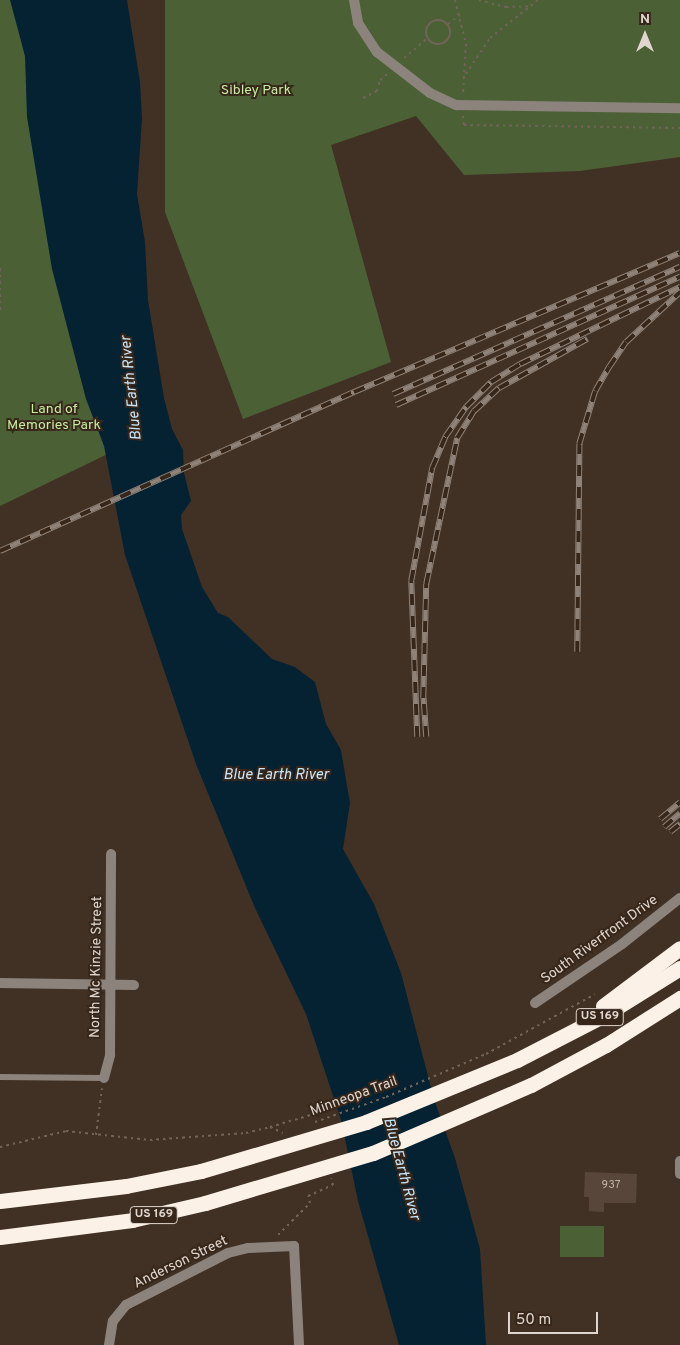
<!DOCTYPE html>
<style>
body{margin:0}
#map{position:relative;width:680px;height:1345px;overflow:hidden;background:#413125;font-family:Overpass,sans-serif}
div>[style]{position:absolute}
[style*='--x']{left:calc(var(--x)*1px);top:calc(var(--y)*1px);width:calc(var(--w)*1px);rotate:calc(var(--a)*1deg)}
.green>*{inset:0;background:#4b6135;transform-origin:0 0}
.water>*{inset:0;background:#042232}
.building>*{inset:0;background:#58463a}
.path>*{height:2px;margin-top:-1px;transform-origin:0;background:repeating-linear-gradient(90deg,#726359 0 2.5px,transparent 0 6.5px)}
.path>.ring{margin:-1px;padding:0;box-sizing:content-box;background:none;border:2px solid #726359;border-radius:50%}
.lane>*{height:6px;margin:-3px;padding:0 3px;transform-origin:3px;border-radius:3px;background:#8b837c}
.street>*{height:10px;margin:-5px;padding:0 5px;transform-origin:5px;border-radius:5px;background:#8b837c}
.highway>*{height:15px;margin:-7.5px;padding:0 7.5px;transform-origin:7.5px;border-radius:7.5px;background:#fcf1e6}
.rail>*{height:5.5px;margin-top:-2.75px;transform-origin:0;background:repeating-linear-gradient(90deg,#37271b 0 11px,#8f8278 0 22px);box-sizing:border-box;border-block:1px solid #8f8278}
span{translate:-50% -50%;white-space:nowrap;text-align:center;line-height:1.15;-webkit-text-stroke:4px #37271b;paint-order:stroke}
.number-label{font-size:11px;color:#beb2a9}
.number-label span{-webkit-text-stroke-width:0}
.shield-label span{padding:1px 4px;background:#37271b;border:1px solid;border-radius:4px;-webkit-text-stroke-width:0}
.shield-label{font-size:12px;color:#e0d6ce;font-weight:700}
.park-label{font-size:14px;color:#c6eda1}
.street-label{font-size:14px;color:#e0d6ce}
.water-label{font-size:15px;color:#c8e7fc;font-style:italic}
.north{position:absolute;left:620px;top:10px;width:50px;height:50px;-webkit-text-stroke:4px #37271b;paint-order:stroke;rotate:0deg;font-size:14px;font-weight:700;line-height:20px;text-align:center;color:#e0d6ce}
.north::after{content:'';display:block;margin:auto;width:18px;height:22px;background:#e0d6ce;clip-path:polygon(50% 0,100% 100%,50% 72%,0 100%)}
.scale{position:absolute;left:508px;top:1312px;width:90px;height:22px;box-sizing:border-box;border:2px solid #e0d6ce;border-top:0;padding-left:6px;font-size:15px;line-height:18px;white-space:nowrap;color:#e0d6ce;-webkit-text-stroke:4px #37271b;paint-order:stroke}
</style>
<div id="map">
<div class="green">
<i style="clip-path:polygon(0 0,12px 0,116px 450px,0 506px)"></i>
<i style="clip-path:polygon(165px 0,680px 0,680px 157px,580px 171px,464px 175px,416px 116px,331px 145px,391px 362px,243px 419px,165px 212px)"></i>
<i style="left:560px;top:1226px;width:44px;height:31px"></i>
</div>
<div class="water">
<i style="clip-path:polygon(10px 0,127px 0,140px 82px,142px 118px,137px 194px,145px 242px,148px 300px,164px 398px,172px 429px,183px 450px,184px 473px,191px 501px,181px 515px,182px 529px,202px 587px,218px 613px,228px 617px,272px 659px,295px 667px,315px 682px,326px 724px,341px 750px,350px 803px,343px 849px,374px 904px,401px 973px,434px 1099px,455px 1158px,480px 1249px,486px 1345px,399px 1345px,358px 1201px,341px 1120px,306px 1014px,255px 908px,196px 764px,125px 555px,104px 446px,86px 399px,52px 269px,27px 117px,25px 56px)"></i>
</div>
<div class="building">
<i style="clip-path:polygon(585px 1172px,637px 1174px,636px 1203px,604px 1203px,604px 1212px,589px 1211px,589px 1197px,584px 1197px)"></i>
</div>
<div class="path">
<i style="--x:455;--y:0;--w:45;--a:76"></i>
<i style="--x:466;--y:44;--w:50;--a:93.4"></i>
<i style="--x:479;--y:0;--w:28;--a:15"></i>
<i style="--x:506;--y:7;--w:24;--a:-2"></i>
<i class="ring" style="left:426px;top:20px;width:22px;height:22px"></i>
<i style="--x:448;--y:24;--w:15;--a:-37"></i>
<i style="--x:404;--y:58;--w:31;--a:-40"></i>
<i style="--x:466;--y:74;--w:43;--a:-56.3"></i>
<i style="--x:490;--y:38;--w:61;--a:-38.4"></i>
<i style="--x:363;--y:98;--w:16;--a:-27"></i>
<i style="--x:377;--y:91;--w:11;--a:-75"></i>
<i style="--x:380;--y:80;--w:11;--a:-41"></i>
<i style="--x:463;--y:116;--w:9;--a:84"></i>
<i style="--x:464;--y:125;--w:216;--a:0.8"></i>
<i style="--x:0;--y:268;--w:44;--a:90"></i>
<i style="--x:315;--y:1122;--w:75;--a:-19.4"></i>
<i style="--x:386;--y:1097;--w:109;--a:-23.3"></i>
<i style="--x:486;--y:1054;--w:124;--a:-28.8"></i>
<i style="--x:270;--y:1127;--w:46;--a:-16.5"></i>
<i style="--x:314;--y:1114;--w:6;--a:72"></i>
<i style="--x:96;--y:1135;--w:47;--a:-82.7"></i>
<i style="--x:0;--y:1147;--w:68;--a:-13.6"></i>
<i style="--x:66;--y:1131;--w:84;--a:6.1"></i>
<i style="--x:150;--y:1140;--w:96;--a:-4.2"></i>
<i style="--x:246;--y:1133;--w:25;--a:-14"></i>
<i style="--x:270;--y:1127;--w:14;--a:25"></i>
<i style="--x:278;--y:1235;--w:45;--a:-45"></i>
<i style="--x:310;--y:1203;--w:7;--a:-106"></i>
<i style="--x:308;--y:1196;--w:27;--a:-24"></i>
<i style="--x:333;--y:1185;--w:7;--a:-106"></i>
</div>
<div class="lane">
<i style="--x:0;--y:1077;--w:104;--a:0.6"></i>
</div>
<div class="street">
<i style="--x:354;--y:0;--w:23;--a:80"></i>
<i style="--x:358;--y:23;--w:35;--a:57"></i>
<i style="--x:377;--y:52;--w:67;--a:37.7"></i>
<i style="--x:430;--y:93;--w:29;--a:25"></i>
<i style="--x:456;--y:105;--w:224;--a:0.8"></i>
<i style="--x:0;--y:983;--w:134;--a:0.9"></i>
<i style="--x:535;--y:1003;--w:105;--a:-34.1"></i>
<i style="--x:622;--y:944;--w:74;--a:-38.4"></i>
<i style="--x:104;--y:1078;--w:24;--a:-75"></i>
<i style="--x:110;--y:1055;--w:201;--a:-89.7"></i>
<i style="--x:680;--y:1161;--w:13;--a:90"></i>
<i style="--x:109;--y:1345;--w:24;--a:-81"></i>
<i style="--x:113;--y:1321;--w:21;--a:-51"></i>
<i style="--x:126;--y:1305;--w:114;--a:-27"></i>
<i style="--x:228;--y:1253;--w:21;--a:-14"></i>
<i style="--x:248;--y:1248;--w:46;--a:-2.5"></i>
<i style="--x:294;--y:1246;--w:99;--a:87.1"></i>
</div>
<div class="highway">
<i style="--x:603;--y:1006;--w:96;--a:-37"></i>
<i style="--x:0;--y:1201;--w:127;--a:-6.8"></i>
<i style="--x:126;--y:1186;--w:76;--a:-11.3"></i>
<i style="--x:201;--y:1171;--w:172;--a:-16.5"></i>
<i style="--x:366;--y:1122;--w:163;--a:-22.3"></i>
<i style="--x:517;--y:1060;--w:102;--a:-27.3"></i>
<i style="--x:608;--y:1013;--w:85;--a:-32"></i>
<i style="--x:0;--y:1237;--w:133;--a:-7.3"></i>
<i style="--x:132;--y:1220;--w:75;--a:-13.1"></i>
<i style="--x:205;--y:1203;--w:175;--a:-16.6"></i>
<i style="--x:373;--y:1153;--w:172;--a:-23.3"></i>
<i style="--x:531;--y:1085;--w:85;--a:-28.1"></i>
<i style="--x:606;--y:1045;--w:88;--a:-32.4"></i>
</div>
<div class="rail">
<i style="--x:393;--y:394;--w:314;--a:-23.9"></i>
<i style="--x:396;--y:405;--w:312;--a:-24.3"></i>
<i style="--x:0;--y:551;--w:388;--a:-24.2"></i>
<i style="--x:354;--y:392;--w:354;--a:-23.1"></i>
<i style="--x:577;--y:652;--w:208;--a:-89.4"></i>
<i style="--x:579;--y:444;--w:55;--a:-73.2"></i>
<i style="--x:595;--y:391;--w:28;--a:-60"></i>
<i style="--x:609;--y:367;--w:30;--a:-56"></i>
<i style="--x:626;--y:342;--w:74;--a:-42.8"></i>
<i style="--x:417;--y:737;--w:156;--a:-92.2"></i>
<i style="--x:411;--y:581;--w:115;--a:-79.5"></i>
<i style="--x:432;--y:468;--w:34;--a:-67"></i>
<i style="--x:445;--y:437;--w:37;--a:-55"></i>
<i style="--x:466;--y:407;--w:35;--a:-45"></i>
<i style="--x:491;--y:382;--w:34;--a:-32"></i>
<i style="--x:520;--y:364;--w:178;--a:-25.7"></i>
<i style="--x:426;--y:737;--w:39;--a:-94"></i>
<i style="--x:423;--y:698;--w:114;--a:-88.5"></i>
<i style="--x:426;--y:584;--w:149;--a:-78"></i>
<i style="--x:457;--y:438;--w:32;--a:-58"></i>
<i style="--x:474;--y:411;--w:34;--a:-43"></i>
<i style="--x:499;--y:388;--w:101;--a:-29.1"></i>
<i style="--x:660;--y:819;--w:26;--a:-40"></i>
<i style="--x:664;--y:827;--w:21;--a:-41"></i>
<i style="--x:670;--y:832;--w:13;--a:-39"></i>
</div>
<div class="number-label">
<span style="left:611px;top:1185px">937</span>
</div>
<div class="shield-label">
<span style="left:600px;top:1017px">US 169</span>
<span style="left:154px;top:1215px">US 169</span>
</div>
<div class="park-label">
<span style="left:256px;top:91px">Sibley Park</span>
<span style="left:54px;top:418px">Land of<br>Memories Park</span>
</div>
<div class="street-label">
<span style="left:600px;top:940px;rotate:-36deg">South Riverfront Drive</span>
<span style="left:97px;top:967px;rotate:-89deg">North Mc Kinzie Street</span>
<span style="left:354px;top:1097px;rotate:-20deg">Minneopa Trail</span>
<span style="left:181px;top:1263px;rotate:-26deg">Anderson Street</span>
</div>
<div class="water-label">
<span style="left:132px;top:388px;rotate:-96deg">Blue Earth River</span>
<span style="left:276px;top:776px">Blue Earth River</span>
<span style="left:401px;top:1169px;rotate:75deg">Blue Earth River</span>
</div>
<div class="north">N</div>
<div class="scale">50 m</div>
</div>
